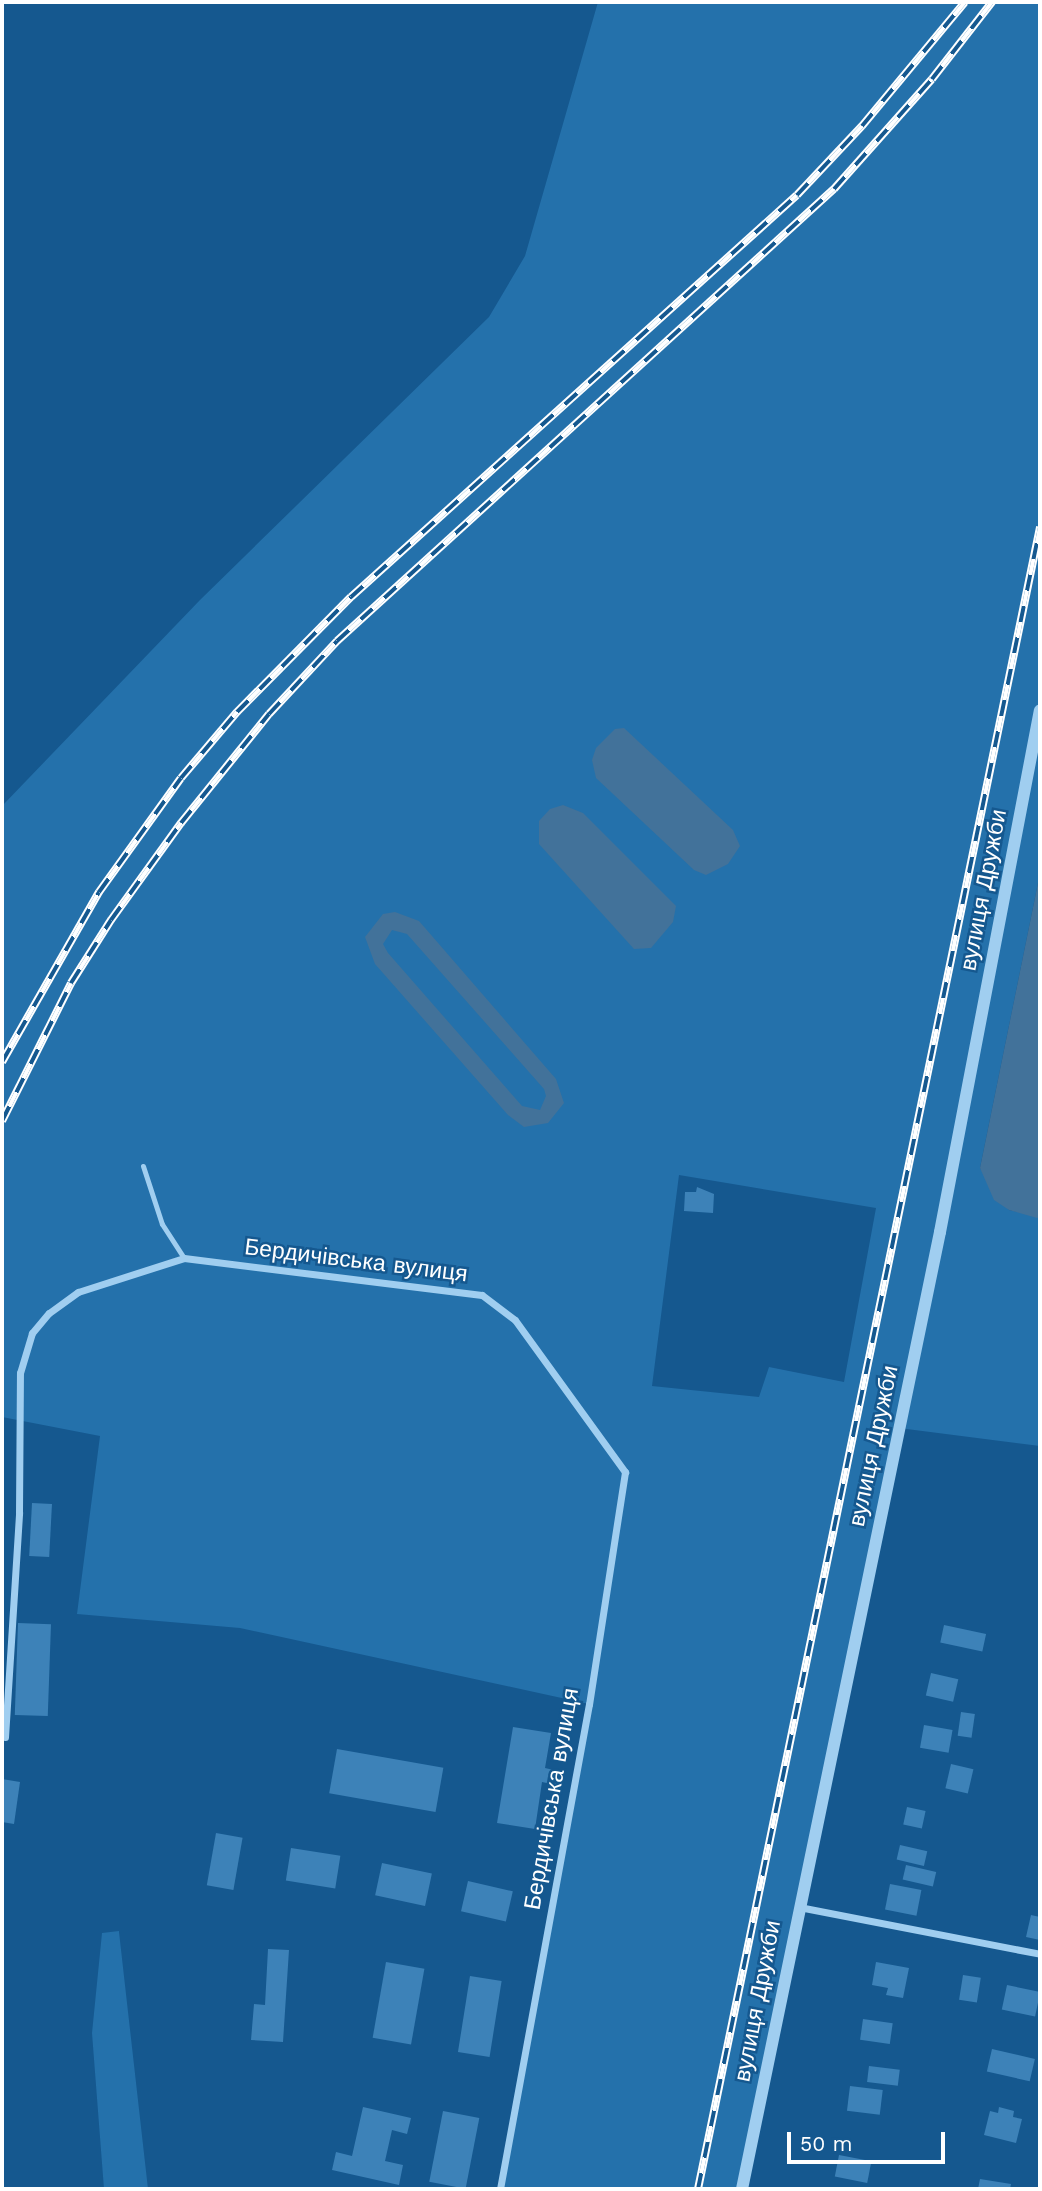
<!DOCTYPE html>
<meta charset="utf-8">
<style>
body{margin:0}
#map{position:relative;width:1042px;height:2191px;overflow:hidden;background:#15588f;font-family:"Work Sans",sans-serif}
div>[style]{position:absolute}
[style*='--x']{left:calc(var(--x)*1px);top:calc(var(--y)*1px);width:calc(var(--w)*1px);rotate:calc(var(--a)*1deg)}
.green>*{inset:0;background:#2471ab}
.water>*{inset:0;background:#42729a}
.building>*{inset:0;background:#3d82b8;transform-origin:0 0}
.service>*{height:5px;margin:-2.5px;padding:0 2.5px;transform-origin:2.5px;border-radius:2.5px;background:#a0cef0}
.minor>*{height:7px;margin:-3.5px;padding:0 3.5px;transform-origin:3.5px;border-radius:3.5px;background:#a0cef0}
.tertiary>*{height:12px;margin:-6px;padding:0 6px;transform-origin:6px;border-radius:6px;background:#a0cef0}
.rail>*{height:8px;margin-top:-4px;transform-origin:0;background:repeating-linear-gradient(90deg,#15588f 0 16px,#fff 0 32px);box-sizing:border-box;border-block:2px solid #fff}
span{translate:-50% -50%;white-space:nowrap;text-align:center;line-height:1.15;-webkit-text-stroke:5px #15588f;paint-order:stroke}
.street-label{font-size:23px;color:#fff}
.frame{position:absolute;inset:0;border:4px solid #fff;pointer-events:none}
.scale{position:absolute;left:787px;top:2132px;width:158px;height:32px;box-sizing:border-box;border:4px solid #fff;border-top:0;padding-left:9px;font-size:21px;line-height:24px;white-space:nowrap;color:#fff;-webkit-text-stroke:5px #15588f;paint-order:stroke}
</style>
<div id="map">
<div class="green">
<i style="clip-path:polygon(evenodd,598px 2px,1040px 2px,1040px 873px,980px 1168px,1009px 1210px,1040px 1217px,1040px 1446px,899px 1428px,742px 2189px,500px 2189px,589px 1704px,240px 1628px,77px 1614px,100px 1436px,2px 1417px,2px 806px,200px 600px,489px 317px,525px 256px,598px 2px,679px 1175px,876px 1208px,844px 1382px,769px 1367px,759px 1397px,652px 1386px,679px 1175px)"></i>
<i style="clip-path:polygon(119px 1931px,119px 1932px,148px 2189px,104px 2189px,92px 2033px,102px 1933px)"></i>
</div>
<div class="water">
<i style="clip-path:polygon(624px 728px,733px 830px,740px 846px,728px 864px,706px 875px,694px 870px,596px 778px,592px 760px,596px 748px,615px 729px)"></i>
<i style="clip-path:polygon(563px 805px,583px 813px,676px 906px,673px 922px,651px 948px,634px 949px,539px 844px,539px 821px,550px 809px)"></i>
<i style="clip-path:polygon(1040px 873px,1040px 1217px,1037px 1218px,1009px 1210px,994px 1200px,980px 1168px)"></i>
<i style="clip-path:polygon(evenodd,395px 912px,419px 921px,556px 1079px,564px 1103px,548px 1123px,524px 1127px,508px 1115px,375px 964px,365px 937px,383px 914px,395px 912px,392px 930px,407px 934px,544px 1089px,546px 1096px,540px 1110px,522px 1106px,388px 953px,383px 944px,392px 930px)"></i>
</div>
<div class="building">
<i style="clip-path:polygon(697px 1187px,714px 1194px,713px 1213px,684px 1211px,685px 1192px,696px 1192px)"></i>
<i style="left:32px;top:1503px;width:20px;height:53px;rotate:3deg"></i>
<i style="left:18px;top:1623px;width:33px;height:92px;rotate:2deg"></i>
<i style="left:944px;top:1625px;width:43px;height:18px;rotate:12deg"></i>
<i style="left:931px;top:1673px;width:28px;height:23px;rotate:13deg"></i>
<i style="left:961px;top:1712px;width:14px;height:24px;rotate:8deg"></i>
<i style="left:924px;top:1725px;width:29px;height:23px;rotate:10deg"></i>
<i style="clip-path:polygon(513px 1727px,551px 1733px,545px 1768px,558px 1771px,556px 1785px,542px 1782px,535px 1829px,497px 1823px)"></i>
<i style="left:337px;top:1749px;width:108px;height:45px;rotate:10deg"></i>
<i style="left:951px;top:1764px;width:23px;height:25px;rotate:13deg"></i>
<i style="clip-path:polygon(2px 1779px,20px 1782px,14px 1824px,2px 1822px)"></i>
<i style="left:907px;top:1807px;width:19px;height:18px;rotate:12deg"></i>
<i style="left:216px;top:1833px;width:27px;height:53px;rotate:10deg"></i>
<i style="left:900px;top:1845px;width:28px;height:15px;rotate:13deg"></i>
<i style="left:291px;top:1848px;width:50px;height:33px;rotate:9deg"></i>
<i style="left:382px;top:1863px;width:51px;height:33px;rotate:12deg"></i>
<i style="left:906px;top:1865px;width:31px;height:15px;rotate:13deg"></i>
<i style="left:468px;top:1881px;width:46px;height:31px;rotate:13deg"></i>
<i style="left:890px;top:1884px;width:32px;height:26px;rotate:11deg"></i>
<i style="clip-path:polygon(1031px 1915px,1040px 1917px,1040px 1940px,1026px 1937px)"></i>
<i style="clip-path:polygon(268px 1949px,289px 1950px,283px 2042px,251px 2040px,254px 2004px,265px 2005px)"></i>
<i style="left:386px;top:1962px;width:39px;height:77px;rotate:10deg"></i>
<i style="clip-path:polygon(876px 1962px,909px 1968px,903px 1998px,886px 1995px,888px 1988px,872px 1985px)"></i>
<i style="left:963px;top:1975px;width:18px;height:25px;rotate:9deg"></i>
<i style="left:470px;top:1976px;width:32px;height:77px;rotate:9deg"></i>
<i style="left:1007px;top:1985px;width:34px;height:25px;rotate:12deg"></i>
<i style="left:863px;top:2019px;width:30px;height:21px;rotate:8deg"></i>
<i style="left:992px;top:2049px;width:44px;height:23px;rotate:13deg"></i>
<i style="left:869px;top:2066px;width:31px;height:16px;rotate:7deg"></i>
<i style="left:850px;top:2086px;width:33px;height:25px;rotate:7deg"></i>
<i style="clip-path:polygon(363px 2107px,411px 2118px,407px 2134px,392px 2130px,385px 2161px,403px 2165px,399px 2185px,332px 2170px,336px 2152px,352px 2156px)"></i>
<i style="clip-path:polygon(999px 2107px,1014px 2111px,1013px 2117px,1022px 2119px,1016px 2143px,984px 2135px,990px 2111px,998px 2113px)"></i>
<i style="left:443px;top:2111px;width:37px;height:72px;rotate:11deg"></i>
<i style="left:839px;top:2155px;width:33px;height:22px;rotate:11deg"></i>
<i style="clip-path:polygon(980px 2179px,1011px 2184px,1010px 2189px,978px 2189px)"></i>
</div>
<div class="service">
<i style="--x:143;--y:1166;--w:61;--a:71.9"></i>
<i style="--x:162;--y:1224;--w:40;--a:57.1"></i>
</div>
<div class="minor">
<i style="--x:5;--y:1737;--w:225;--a:-86.4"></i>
<i style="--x:19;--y:1512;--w:139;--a:-89.6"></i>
<i style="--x:20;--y:1373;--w:42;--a:-73.3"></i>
<i style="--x:32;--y:1333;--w:26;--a:-50"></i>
<i style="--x:49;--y:1313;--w:36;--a:-36"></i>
<i style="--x:78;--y:1292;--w:111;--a:-17.8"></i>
<i style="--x:184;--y:1258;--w:300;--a:7.1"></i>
<i style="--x:482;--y:1295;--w:41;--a:37.1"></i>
<i style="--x:515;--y:1320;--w:188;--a:54.1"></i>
<i style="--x:625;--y:1472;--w:235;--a:98.8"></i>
<i style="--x:589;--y:1704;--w:493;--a:100.4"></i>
<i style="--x:799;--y:1907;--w:246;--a:11"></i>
</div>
<div class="tertiary">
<i style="--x:742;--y:2189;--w:977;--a:-78.31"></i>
<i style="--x:940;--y:1232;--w:531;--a:-79.16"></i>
</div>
<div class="rail">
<i style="--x:2;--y:1062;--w:196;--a:-60.3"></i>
<i style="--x:99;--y:892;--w:140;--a:-54.3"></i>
<i style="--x:181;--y:778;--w:87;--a:-49.7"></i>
<i style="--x:237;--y:712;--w:162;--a:-45.3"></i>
<i style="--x:351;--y:597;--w:600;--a:-42.03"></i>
<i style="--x:797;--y:195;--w:95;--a:-46.7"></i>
<i style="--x:862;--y:126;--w:161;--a:-50.3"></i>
<i style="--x:2;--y:1121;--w:154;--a:-63.4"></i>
<i style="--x:71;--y:983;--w:75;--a:-57.6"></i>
<i style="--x:111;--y:920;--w:120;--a:-54.2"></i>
<i style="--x:181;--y:823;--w:140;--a:-51.1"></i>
<i style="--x:269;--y:714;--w:100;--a:-47"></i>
<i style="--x:337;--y:641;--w:672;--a:-42.29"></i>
<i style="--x:834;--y:189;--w:147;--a:-48.3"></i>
<i style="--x:932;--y:79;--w:98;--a:-52.1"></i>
<i style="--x:698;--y:2189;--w:1697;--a:-78.37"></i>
</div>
<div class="street-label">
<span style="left:984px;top:890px;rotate:-79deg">вулиця Дружби</span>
<span style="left:356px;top:1261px;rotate:7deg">Бердичівська вулиця</span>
<span style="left:874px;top:1446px;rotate:-78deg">вулиця Дружби</span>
<span style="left:552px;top:1799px;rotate:-80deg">Бердичівська вулиця</span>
<span style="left:758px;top:2001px;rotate:-79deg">вулиця Дружби</span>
</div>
<div class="frame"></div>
<div class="scale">50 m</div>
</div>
